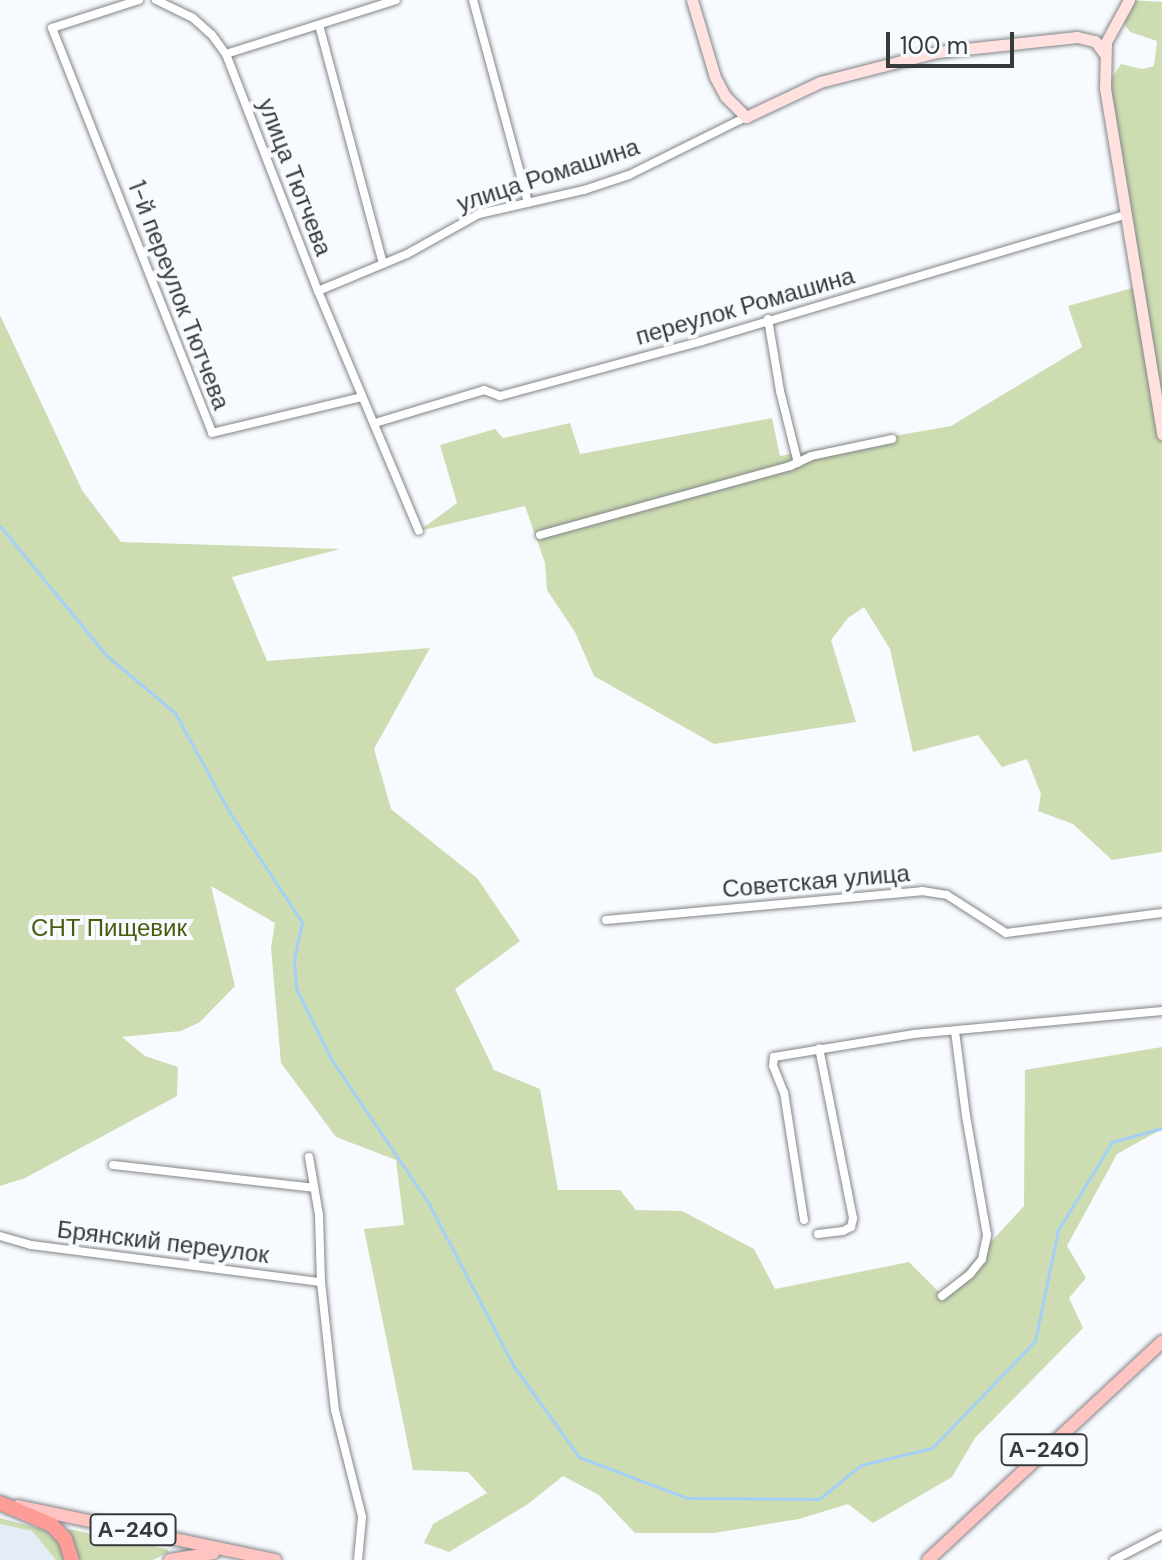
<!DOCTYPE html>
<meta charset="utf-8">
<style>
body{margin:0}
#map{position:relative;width:1162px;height:1560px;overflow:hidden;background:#f7fafe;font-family:"DM Sans",sans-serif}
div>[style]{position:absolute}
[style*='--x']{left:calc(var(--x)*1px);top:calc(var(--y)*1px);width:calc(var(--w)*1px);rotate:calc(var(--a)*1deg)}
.built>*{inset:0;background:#e4ecf5}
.green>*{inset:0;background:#cdddb1}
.stream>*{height:3px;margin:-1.5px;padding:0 1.5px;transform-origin:1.5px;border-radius:1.5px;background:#a4d0f8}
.roads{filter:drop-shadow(0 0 2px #828588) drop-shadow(0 0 2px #828588)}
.street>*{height:8px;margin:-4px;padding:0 4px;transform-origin:4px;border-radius:4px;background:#fff}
.secondary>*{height:11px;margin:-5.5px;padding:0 5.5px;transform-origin:5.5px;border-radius:5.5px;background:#ffe2e0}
.primary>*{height:12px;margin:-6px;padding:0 6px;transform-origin:6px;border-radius:6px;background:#fec4c1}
.highway>*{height:14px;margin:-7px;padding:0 7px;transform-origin:7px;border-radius:7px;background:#fe9d98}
span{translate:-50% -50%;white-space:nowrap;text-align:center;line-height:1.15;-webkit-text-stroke:8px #f7fafe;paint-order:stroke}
.shield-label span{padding:2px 6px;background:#f7fafe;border:2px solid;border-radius:6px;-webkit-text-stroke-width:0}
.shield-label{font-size:22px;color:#38393b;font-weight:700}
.street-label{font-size:24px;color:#38393b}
.park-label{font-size:24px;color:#485d0e}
.scale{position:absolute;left:886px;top:32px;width:128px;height:36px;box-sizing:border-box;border:4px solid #38393b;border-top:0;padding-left:10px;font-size:24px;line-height:28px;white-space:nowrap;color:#38393b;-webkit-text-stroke:6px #f7fafe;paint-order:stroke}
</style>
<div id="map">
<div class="built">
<i style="clip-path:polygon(0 1524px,32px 1531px,56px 1560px,0 1560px)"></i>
</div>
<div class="green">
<i style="clip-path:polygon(1129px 0,1162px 2px,1162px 852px,1112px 860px,1073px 824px,1038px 811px,1041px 794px,1027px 759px,1002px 767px,978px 735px,913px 752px,890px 649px,864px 607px,848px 618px,831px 640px,856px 722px,714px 744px,594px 676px,575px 632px,547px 590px,545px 563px,525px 506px,419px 531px,457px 503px,440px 445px,495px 429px,503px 438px,570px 423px,580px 454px,772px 418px,780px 456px,951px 426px,1082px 347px,1068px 306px,1136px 287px,1105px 88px,1121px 64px,1142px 69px,1154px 66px,1157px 41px,1130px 32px,1119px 17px)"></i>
<i style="clip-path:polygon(0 315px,82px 490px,121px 542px,340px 549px,232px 577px,267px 661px,430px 648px,374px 749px,391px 809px,477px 878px,520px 941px,455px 989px,494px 1070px,540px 1089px,558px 1190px,620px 1190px,636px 1210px,682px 1211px,754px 1249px,775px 1289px,909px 1262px,942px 1295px,1024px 1206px,1025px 1070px,1162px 1047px,1162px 1129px,1117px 1154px,1067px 1246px,1086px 1278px,1069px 1298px,1083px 1328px,975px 1438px,952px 1477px,873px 1523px,848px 1504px,799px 1519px,714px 1533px,635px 1533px,599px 1495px,563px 1476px,528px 1504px,449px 1552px,424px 1543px,433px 1524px,487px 1493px,468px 1472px,413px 1470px,364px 1229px,404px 1225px,396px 1160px,336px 1137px,281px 1063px,271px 948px,275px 923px,211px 886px,235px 986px,200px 1022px,181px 1031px,122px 1037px,145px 1056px,178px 1067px,177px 1096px,25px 1178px,0 1186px)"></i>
<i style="clip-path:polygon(0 1518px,45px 1530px,60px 1544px,66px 1560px,56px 1560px,32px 1531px,0 1524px)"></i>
<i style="clip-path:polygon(68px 1529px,167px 1549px,169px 1552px,153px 1560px,79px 1560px)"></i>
</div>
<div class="stream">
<i style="--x:0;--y:526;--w:167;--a:50.6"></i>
<i style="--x:106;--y:655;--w:90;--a:40"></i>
<i style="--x:175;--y:713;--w:114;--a:61.2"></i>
<i style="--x:230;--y:813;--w:131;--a:56.6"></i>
<i style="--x:302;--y:922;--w:39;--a:102"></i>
<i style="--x:294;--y:960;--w:28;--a:86"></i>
<i style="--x:296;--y:988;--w:79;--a:63.8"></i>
<i style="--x:331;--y:1059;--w:175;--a:55.9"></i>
<i style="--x:429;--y:1204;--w:182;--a:62.4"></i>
<i style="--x:513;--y:1365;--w:113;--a:54.3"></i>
<i style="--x:579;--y:1457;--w:116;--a:20.8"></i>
<i style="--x:687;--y:1498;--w:132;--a:0.4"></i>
<i style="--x:819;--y:1499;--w:54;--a:-39"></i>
<i style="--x:861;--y:1465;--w:73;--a:-13.5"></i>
<i style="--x:932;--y:1448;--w:149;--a:-46.1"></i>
<i style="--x:1035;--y:1341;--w:113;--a:-78.3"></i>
<i style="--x:1058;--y:1230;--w:103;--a:-58.5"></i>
<i style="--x:1112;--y:1142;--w:52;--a:-15.6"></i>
</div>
<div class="roads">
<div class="street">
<i style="--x:139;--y:0;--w:91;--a:162.2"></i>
<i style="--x:52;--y:28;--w:435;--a:68.4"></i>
<i style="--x:212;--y:433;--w:154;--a:-13.5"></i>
<i style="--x:156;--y:0;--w:41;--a:25.9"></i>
<i style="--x:193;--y:18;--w:25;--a:42"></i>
<i style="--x:212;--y:35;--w:24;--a:54"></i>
<i style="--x:226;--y:54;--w:254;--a:68.8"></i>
<i style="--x:318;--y:291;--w:260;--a:67.2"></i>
<i style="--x:473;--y:0;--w:210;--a:74.8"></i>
<i style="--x:319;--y:25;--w:247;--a:75"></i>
<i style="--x:226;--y:54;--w:178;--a:-17.6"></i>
<i style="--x:318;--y:291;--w:96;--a:-22.6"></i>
<i style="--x:407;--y:254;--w:82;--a:-29.1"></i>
<i style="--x:479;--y:214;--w:108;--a:-12.9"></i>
<i style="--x:584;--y:190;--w:47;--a:-18.4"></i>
<i style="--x:629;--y:175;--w:131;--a:-26.4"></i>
<i style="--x:768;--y:319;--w:73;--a:80.5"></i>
<i style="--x:780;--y:391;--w:74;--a:76"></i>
<i style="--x:375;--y:423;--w:114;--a:-16.8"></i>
<i style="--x:484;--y:390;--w:17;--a:21"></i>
<i style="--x:500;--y:396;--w:209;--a:-15.2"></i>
<i style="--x:702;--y:341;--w:444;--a:-16.6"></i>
<i style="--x:540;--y:535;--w:259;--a:-15.4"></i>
<i style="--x:790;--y:466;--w:23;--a:-25"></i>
<i style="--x:811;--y:456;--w:83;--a:-11.9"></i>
<i style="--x:606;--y:920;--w:317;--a:-5.2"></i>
<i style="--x:922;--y:891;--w:25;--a:9"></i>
<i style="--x:947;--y:895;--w:70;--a:32.8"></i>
<i style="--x:1006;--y:933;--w:157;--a:-7.3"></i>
<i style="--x:309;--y:1157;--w:59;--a:80.2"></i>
<i style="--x:319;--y:1215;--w:67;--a:88.3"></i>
<i style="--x:321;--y:1282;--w:129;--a:83.8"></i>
<i style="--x:335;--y:1410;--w:110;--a:75.8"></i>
<i style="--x:362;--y:1517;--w:43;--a:95.3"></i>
<i style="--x:113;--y:1165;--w:202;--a:6.5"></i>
<i style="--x:804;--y:1220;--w:129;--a:-98.9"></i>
<i style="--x:784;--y:1093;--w:29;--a:-112"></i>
<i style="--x:773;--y:1066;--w:9;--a:-84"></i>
<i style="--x:774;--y:1057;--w:142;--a:-9.3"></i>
<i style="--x:914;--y:1034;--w:249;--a:-5.3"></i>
<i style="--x:818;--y:1234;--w:25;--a:-7"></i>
<i style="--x:843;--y:1231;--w:9;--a:-27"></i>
<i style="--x:851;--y:1227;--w:9;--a:-77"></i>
<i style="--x:853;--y:1218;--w:173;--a:-101.3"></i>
<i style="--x:0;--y:1236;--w:32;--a:16"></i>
<i style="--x:31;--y:1245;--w:292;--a:7.3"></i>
<i style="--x:942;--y:1296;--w:36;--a:-38"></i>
<i style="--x:970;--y:1274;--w:19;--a:-51"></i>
<i style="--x:982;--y:1259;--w:25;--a:-78"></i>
<i style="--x:987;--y:1235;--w:121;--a:-100"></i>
<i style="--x:966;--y:1116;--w:86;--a:-97.4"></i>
<i style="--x:1114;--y:1560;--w:54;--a:-27.5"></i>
</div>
<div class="secondary">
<i style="--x:692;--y:0;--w:80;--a:73.4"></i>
<i style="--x:715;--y:77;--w:21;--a:62"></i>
<i style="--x:725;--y:96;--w:30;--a:45"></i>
<i style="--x:746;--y:117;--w:82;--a:-25.3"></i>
<i style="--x:820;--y:82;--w:121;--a:-14.4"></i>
<i style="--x:937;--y:52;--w:141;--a:-6.1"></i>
<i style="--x:1077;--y:37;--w:18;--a:13"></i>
<i style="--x:1095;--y:41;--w:15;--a:53"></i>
<i style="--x:1129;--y:0;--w:48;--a:118.7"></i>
<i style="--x:1106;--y:42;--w:46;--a:91.2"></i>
<i style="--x:1105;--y:88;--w:351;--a:80.6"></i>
</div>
<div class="primary">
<i style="--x:18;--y:1506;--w:263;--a:11.9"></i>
<i style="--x:170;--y:1560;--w:44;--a:-9.2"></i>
<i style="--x:928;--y:1560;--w:320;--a:-43"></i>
</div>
<div class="highway">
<i style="--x:0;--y:1503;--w:56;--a:22.9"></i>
<i style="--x:52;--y:1525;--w:19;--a:47"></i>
<i style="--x:65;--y:1539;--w:22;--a:72"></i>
</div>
</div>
<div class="shield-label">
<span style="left:1044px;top:1450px">А-240</span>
<span style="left:133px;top:1530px">А-240</span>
</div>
<div class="street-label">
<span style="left:548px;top:175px;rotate:-18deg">улица Ромашина</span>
<span style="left:295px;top:177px;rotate:69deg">улица Тютчева</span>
<span style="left:179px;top:295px;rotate:69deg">1-й переулок Тютчева</span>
<span style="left:745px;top:306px;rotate:-16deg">переулок Ромашина</span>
<span style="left:816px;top:881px;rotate:-5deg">Советская улица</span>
<span style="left:163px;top:1242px;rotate:7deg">Брянский переулок</span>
</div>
<div class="park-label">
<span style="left:109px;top:928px">СНТ Пищевик</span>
</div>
<div class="scale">100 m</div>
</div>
